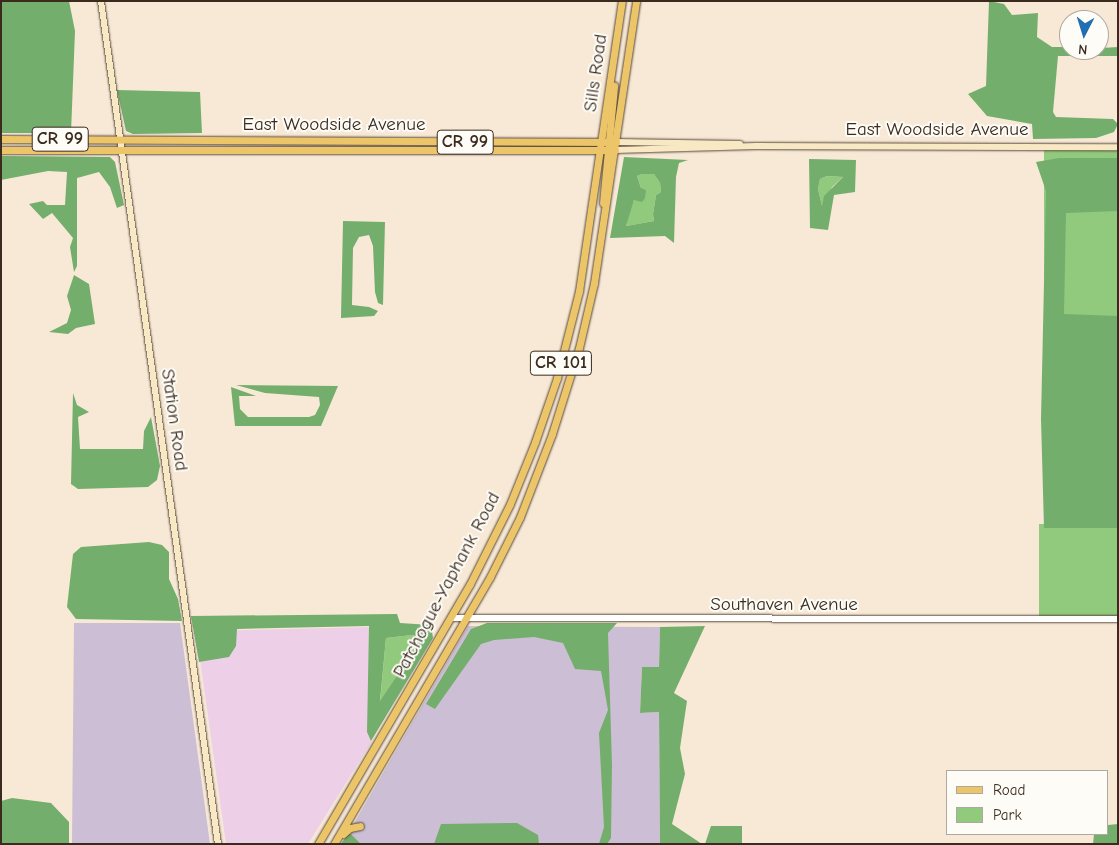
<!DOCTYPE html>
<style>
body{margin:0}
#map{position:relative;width:1119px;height:845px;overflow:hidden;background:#f7e9d6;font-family:"Comic Neue",sans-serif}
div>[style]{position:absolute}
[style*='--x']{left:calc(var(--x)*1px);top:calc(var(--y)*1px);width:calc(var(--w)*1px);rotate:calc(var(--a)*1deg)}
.built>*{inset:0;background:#edd0e8}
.industrial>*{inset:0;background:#ccbed4}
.green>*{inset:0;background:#91ca7d;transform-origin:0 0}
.forest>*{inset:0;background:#74ae6c}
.roads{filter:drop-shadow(0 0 1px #57473a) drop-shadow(0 0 1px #57473a)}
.tertiary>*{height:5.5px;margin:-2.75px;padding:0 2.75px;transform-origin:2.75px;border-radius:2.75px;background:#fff}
.secondary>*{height:6px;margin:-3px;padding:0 3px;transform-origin:3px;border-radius:3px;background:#f8e8c3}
.primary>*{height:7px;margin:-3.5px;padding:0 3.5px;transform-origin:3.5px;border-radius:3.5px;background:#edc569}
span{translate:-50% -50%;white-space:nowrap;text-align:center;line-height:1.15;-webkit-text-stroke:4px #fdfcf7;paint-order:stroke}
.shield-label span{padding:1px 4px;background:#fdfcf7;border:1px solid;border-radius:4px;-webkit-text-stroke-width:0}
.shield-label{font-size:18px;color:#3b2a1e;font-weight:700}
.street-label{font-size:19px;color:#3b2a1e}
.frame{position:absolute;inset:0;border:2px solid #3b2a1e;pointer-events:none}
.legend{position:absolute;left:946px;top:770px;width:162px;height:65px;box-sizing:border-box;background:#fdfcf7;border:1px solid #afa8a0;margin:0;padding:6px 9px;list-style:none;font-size:15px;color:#3b2a1e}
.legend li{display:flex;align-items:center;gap:10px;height:25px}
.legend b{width:25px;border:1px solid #afa8a0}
.north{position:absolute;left:1059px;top:10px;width:50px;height:50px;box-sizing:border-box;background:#fdfcf7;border:1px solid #afa8a0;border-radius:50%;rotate:185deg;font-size:14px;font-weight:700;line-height:20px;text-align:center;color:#3b2a1e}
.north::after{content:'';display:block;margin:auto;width:18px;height:22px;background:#1f6fb2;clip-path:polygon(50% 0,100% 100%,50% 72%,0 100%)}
</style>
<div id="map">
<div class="built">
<i style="clip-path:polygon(371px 627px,371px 743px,308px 844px,226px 844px,196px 631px)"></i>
</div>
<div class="industrial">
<i style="clip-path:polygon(74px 623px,180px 623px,210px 844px,72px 844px)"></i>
<i style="clip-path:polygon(468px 626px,660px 627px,659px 667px,642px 667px,640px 713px,659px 712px,660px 844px,361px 844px,349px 832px)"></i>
</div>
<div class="green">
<i style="left:1118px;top:150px;width:168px;height:74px;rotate:90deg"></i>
<i style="clip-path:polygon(642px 174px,654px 174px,660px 183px,661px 192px,656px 195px,653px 214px,654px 221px,626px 226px,631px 205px,635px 199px,639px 201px,641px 188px,637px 176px)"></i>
<i style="clip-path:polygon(827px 176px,843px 177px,832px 187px,819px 216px,816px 211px,822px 206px,818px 189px,820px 179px)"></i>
<i style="left:1039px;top:524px;width:79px;height:93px"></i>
<i style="clip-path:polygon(412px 635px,420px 637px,420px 642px,380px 702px,386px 638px)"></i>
</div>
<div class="forest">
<i style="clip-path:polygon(1px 1px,69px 1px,75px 31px,71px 133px,1px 133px)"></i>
<i style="clip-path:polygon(989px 1px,1004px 4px,1012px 15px,1038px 13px,1037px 37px,1052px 47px,1069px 47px,1069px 50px,1118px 47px,1118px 56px,1058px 56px,1053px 112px,1056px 117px,1113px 119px,1118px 124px,1114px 132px,1096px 138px,1033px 139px,1032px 124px,987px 116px,968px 94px,986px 86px)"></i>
<i style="clip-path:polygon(117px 90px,200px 92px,202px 133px,133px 134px,126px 131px)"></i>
<i style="clip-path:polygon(1px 156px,110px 157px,115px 162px,124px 205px,117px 208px,110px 187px,99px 172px,77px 178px,77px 266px,74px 272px,70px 247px,73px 238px,52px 213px,43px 219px,29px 204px,43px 201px,47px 205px,65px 205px,67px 172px,48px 171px,1px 180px)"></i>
<i style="clip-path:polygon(evenodd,624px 157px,688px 160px,679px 163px,676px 177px,674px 243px,665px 236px,610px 238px,624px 157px,642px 174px,654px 174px,660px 183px,661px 192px,656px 195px,653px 214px,654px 221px,626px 226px,634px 200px,642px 202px,645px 198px,646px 190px,641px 188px,637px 176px,642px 174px)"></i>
<i style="clip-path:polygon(1059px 158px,1118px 158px,1118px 211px,1066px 213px,1064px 314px,1118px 316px,1118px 528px,1044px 528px,1041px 419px,1046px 191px,1036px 162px)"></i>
<i style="clip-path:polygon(evenodd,809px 159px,856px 160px,855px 192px,834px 195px,828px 230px,810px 228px,809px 159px,827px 176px,843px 177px,824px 196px,822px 206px,818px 189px,820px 179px,827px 176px)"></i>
<i style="clip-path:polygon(343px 221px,385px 222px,383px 305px,378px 303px,375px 292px,373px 246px,369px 235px,359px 237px,353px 248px,352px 305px,369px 307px,378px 311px,374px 316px,341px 318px)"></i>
<i style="clip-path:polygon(74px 275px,89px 284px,95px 324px,76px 328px,68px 334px,49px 332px,67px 323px,71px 310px,67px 296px)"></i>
<i style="clip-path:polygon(236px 385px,338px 386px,321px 426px,235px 426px,231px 387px,256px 396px,239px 396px,240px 409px,248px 417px,309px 417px,315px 415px,320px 405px,319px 397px,265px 393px)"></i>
<i style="clip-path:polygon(73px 393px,77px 405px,89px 412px,78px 417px,80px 449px,143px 449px,144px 431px,151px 417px,160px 466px,157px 480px,148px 487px,78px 489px,71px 484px)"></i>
<i style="clip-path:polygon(149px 542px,162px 545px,169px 552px,169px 579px,178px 599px,182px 621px,76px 619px,67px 607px,73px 554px,81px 547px)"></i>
<i style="clip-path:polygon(evenodd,397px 614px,400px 623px,431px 625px,433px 638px,371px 741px,367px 732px,369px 626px,237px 629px,236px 646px,229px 657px,199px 662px,191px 616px,397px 614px,412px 635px,420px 637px,420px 642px,380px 701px,386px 638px,412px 635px)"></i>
<i style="clip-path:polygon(487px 623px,617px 623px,608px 633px,612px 765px,611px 838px,607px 844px,599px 844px,604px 827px,599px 733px,608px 710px,601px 671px,575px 669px,563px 643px,534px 637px,494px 640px,481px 644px,435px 709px,426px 704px,471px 629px)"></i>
<i style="clip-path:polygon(705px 626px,674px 693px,687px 701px,680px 748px,685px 774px,672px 824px,702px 844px,660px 844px,659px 712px,640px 713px,642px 667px,659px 667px,660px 627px)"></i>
<i style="clip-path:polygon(12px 798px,51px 803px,69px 822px,69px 844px,1px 844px,1px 801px)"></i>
<i style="clip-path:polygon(517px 823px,538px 835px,539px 844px,434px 844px,441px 824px)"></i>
<i style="clip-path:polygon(1118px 824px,1118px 844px,1093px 844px,1094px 834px,1108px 834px,1108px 825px)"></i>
<i style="clip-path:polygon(711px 826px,742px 826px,742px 844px,705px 844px)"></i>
<i style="clip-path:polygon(349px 832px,361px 844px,341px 844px)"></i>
</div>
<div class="roads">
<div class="tertiary">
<i style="--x:451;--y:618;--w:667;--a:0.09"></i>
</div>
<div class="secondary">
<i style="--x:101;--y:1;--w:851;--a:82.1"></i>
<i style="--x:616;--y:142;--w:124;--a:0.9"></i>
<i style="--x:615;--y:150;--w:141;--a:-1.6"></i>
<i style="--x:756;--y:146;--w:362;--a:0.2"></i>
</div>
<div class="primary">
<i style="--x:1;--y:139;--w:615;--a:0.28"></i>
<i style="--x:1;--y:150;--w:614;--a:0"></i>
<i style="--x:603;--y:203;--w:118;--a:-84.6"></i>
<i style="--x:343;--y:834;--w:9;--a:-41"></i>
<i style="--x:350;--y:828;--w:10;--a:-11"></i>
<i style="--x:318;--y:844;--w:301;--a:-59.7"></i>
<i style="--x:470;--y:584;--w:89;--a:-63.4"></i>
<i style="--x:510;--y:504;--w:67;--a:-68"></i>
<i style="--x:535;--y:442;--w:68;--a:-71"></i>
<i style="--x:557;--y:378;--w:90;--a:-75.8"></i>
<i style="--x:579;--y:291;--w:293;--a:-81.6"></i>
<i style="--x:334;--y:844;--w:309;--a:-59.7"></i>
<i style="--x:490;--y:577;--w:67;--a:-63.4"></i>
<i style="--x:520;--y:517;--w:89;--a:-68.9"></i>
<i style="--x:552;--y:434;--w:90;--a:-72.6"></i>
<i style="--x:579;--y:348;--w:67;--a:-77"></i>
<i style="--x:594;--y:283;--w:285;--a:-81.5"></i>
</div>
</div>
<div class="shield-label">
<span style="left:60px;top:139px">CR 99</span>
<span style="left:465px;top:142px">CR 99</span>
<span style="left:561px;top:363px">CR 101</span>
</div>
<div class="street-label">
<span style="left:596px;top:73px;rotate:-82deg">Sills Road</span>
<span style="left:334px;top:125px">East Woodside Avenue</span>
<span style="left:937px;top:130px">East Woodside Avenue</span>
<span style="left:174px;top:420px;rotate:82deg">Station Road</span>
<span style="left:447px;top:585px;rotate:-62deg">Patchogue-Yaphank Road</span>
<span style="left:784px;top:605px">Southaven Avenue</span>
</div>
<div class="frame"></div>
<ul class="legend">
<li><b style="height:6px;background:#edc569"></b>Road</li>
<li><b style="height:14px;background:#91ca7d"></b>Park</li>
</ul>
<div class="north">N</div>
</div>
